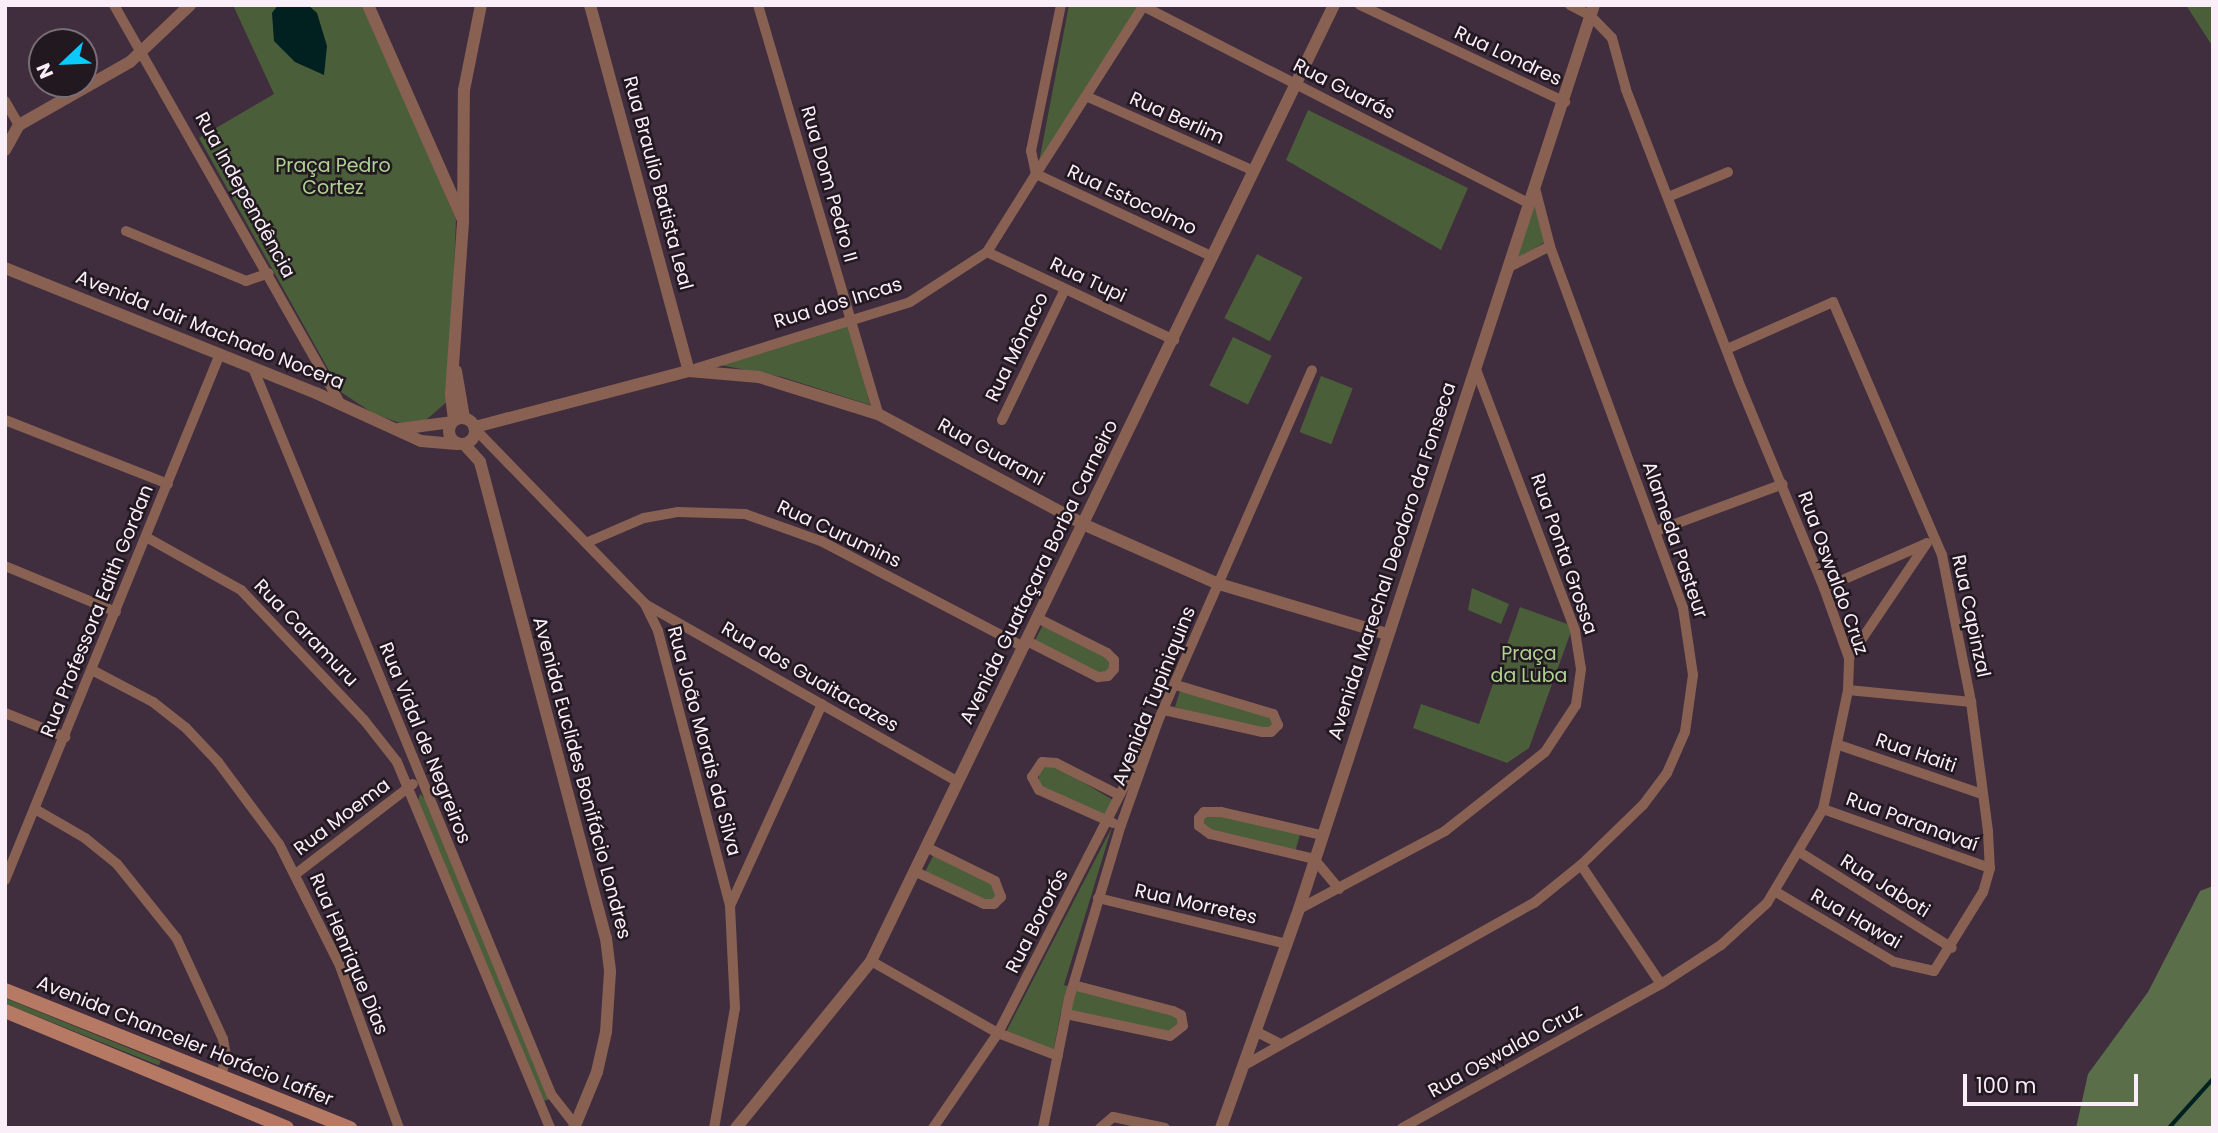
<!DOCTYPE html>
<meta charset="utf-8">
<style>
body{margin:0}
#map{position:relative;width:2218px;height:1133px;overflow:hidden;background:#402d3e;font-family:Poppins,sans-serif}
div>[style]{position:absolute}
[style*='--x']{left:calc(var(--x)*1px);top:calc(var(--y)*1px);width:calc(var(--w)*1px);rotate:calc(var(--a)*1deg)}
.green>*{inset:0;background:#4a5e39;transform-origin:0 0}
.forest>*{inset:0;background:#5a6f49}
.water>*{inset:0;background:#012121}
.stream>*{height:3.5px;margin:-1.75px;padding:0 1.75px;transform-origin:1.75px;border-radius:1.75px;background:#012121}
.minor>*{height:10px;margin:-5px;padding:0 5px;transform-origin:5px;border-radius:5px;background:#886153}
.tertiary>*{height:12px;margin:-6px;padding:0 6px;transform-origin:6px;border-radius:6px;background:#886153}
.tertiary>.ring{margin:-6px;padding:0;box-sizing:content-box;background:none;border:12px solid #886153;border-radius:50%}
.secondary>*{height:14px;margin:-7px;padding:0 7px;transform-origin:7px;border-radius:7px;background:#b67963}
span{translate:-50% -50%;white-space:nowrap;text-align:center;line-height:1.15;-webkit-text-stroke:5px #211820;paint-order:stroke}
.street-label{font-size:19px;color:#faeef9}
.park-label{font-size:19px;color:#afd293}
.frame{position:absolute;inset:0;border:7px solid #faeef9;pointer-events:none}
.north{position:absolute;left:28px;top:28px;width:70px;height:70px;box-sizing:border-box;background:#211820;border:2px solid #786e77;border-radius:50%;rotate:247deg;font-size:19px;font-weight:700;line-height:28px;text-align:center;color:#faeef9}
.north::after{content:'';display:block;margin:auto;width:24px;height:32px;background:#09cafa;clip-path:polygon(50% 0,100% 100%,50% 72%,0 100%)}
.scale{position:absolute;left:1963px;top:1074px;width:175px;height:32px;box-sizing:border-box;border:4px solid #faeef9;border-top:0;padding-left:9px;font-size:21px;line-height:24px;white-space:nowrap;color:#faeef9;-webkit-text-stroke:5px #211820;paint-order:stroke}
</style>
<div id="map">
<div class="green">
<i style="clip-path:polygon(233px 5px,364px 5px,456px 220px,449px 400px,426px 420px,400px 423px,374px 414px,341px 392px,199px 138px,274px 94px)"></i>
<i style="clip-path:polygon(1069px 5px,1139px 5px,1039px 162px)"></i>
<i style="clip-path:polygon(2186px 5px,2213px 5px,2213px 48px,2211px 44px)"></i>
<i style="clip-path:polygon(1308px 110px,1468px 188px,1441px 250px,1286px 160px)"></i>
<i style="clip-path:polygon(1536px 201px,1545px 242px,1514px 260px)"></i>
<i style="left:1257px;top:254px;width:51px;height:72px;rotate:27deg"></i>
<i style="clip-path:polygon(850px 325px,870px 405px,782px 377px,715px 364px)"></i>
<i style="left:1233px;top:337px;width:43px;height:54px;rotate:26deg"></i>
<i style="left:1321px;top:376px;width:34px;height:60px;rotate:21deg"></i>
<i style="clip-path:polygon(1472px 588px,1509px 604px,1501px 624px,1468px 610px)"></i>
<i style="clip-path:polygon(1520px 607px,1573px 626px,1529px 748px,1507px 763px,1413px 728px,1421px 704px,1479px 724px)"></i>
<i style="clip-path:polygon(1044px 623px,1106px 654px,1114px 664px,1104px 676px,1033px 644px)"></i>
<i style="clip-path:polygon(1180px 691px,1270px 716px,1275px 726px,1262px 729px,1175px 707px)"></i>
<i style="clip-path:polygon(1052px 764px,1113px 800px,1104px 819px,1039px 787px,1039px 770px)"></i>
<i style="clip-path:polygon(420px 794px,425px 798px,550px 1099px,541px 1102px,418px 801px)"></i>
<i style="clip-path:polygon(1211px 813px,1300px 834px,1295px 853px,1203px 828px,1203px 817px)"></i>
<i style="clip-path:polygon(1112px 827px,1064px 985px,1172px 1013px,1181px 1021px,1169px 1034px,1061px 1011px,1053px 1052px,1005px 1034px)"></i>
<i style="clip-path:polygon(935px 852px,1000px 889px,993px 903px,924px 874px)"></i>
<i style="left:5px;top:998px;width:168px;height:5px;rotate:22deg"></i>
</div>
<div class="forest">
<i style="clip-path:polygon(2213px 886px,2213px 1128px,2076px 1128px,2088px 1074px,2148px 992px,2200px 891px)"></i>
</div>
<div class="water">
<i style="clip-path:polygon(278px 5px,308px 5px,317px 13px,327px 46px,324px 75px,295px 62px,274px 41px,272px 13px)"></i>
</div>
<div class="stream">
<i style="--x:2169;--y:1128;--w:66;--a:-48.1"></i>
</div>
<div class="minor">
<i style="--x:114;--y:5;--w:459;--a:60.4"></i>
<i style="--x:758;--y:5;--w:426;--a:73.6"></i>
<i style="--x:1144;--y:5;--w:201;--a:122.6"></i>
<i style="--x:1036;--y:174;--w:195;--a:25.1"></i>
<i style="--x:1360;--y:5;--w:227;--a:25.3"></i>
<i style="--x:1143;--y:6;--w:435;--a:27.1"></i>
<i style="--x:1088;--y:97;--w:180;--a:24"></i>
<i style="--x:5;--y:101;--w:28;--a:60"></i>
<i style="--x:1668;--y:197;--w:65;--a:-22.6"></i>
<i style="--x:126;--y:231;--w:130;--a:22.6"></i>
<i style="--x:246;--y:281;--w:24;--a:-19"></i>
<i style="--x:987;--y:252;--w:207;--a:25.2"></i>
<i style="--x:1509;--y:267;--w:46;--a:-27.1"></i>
<i style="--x:1727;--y:349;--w:116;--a:-23.9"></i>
<i style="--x:1833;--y:302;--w:275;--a:66.7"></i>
<i style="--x:1942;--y:555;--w:150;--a:78.8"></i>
<i style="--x:1971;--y:702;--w:131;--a:82.5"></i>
<i style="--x:1988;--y:832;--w:36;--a:87"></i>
<i style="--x:1990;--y:868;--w:25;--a:106"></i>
<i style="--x:1983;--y:892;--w:93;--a:121.8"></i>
<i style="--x:1934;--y:971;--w:41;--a:-167.3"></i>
<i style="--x:1894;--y:962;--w:137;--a:-149.3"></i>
<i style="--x:253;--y:368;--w:785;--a:67.68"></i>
<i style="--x:551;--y:1094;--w:39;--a:52"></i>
<i style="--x:691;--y:370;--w:229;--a:-17.2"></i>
<i style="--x:910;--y:302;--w:92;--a:-33"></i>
<i style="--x:987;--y:252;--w:92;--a:-57.9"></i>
<i style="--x:1036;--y:174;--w:24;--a:-102"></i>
<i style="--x:1031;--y:151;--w:149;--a:-78.4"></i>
<i style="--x:5;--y:420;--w:175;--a:21.4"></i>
<i style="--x:1002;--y:420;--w:145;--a:-64.3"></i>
<i style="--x:476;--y:430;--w:243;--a:45.8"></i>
<i style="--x:645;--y:604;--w:30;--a:64"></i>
<i style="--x:658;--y:631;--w:284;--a:75.3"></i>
<i style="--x:730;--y:906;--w:102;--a:87.2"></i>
<i style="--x:735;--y:1008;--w:122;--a:99.9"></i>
<i style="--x:1656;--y:531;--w:135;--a:-20.3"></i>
<i style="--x:146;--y:537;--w:109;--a:29.2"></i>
<i style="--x:241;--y:590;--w:179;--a:46.6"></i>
<i style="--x:364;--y:720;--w:53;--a:51.8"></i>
<i style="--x:397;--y:762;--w:397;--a:67.3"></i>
<i style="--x:588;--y:542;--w:61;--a:-23.2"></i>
<i style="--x:644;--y:518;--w:35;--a:-10"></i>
<i style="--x:678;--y:512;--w:67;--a:1.7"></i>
<i style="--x:745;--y:514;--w:81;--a:19.6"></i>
<i style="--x:821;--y:541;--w:229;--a:27.6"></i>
<i style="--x:5;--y:566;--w:120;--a:22.5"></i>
<i style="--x:1824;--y:588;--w:110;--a:-23.5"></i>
<i style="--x:645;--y:604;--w:359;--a:29.6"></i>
<i style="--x:1027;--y:641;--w:80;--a:26.9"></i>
<i style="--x:1098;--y:677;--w:10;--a:-6"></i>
<i style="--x:1108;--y:676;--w:9;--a:-49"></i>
<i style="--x:1114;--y:669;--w:9;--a:-90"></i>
<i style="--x:1114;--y:660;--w:10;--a:-135"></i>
<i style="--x:1107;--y:653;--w:78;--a:-153.4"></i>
<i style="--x:1849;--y:658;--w:139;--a:-55.9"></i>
<i style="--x:92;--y:670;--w:69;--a:27.7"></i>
<i style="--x:153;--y:702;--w:42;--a:38.2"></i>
<i style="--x:186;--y:728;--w:47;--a:46.7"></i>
<i style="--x:218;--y:762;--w:102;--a:53.4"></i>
<i style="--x:279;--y:844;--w:136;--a:63.4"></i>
<i style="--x:340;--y:966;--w:172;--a:70"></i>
<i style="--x:1848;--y:690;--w:124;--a:5.6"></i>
<i style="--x:1164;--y:710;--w:100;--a:12.7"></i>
<i style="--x:1262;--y:732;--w:9;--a:0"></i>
<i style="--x:1271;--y:732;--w:10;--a:-45"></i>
<i style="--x:1278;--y:725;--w:12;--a:-114"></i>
<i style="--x:1273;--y:714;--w:101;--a:-163.4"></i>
<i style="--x:5;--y:713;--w:65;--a:21.8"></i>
<i style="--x:1839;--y:745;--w:151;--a:18.9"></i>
<i style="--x:35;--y:809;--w:58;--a:30.1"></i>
<i style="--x:85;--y:838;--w:41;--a:39.1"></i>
<i style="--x:117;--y:864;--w:96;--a:51.3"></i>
<i style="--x:177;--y:939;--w:110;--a:65.3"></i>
<i style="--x:223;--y:1039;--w:17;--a:80"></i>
<i style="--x:226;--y:1056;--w:21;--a:104"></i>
<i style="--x:1823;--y:809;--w:177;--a:19.5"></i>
<i style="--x:1113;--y:823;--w:81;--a:-156"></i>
<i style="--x:1039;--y:790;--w:15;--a:-118"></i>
<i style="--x:1032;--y:777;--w:18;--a:-56"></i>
<i style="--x:1042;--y:762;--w:14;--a:4"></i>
<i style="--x:1056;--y:763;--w:71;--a:26.9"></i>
<i style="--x:1321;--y:835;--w:103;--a:-167"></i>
<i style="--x:1221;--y:812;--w:17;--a:180"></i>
<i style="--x:1204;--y:812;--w:8;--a:130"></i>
<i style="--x:1199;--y:818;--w:8;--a:90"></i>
<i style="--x:1199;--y:826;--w:14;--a:36"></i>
<i style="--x:1210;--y:834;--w:107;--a:13.5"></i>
<i style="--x:1314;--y:859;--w:39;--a:50"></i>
<i style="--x:1801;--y:853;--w:178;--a:32.2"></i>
<i style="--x:1581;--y:865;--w:143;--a:56.1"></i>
<i style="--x:914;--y:871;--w:77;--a:25.2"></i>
<i style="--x:984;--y:904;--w:10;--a:0"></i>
<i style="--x:994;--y:904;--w:10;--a:-45"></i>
<i style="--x:1001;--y:897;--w:17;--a:-111"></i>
<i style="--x:995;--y:881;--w:77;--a:-153.8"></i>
<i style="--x:297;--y:873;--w:146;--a:-37.5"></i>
<i style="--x:5;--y:880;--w:568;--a:-67.77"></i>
<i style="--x:1098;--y:898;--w:195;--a:13.7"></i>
<i style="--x:730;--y:906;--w:222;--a:-65.5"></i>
<i style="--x:1299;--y:909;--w:166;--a:-28.1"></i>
<i style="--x:1445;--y:831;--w:127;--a:-38.3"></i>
<i style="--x:1545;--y:752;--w:56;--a:-56.6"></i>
<i style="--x:1576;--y:705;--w:36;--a:-82"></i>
<i style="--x:1581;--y:669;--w:39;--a:-99"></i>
<i style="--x:1575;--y:630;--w:279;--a:-110.8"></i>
<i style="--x:871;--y:961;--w:146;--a:29.6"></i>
<i style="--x:998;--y:1033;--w:64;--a:21"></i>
<i style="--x:1066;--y:1014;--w:106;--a:11.9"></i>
<i style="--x:1170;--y:1036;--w:16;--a:-38"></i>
<i style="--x:1183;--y:1026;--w:11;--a:-100"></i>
<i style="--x:1181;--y:1015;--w:9;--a:-153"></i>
<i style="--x:1173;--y:1011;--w:103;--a:-165.4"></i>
<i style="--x:1255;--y:1031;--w:28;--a:27"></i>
<i style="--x:1243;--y:1066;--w:334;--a:-29.3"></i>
<i style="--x:1534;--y:903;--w:60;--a:-39"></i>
<i style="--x:1581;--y:865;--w:86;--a:-44.1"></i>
<i style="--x:1643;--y:805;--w:40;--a:-53"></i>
<i style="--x:1667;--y:773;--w:45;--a:-66.3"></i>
<i style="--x:1685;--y:732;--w:58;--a:-82"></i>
<i style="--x:1693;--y:675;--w:68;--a:-98.5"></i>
<i style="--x:1683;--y:608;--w:386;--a:-110.2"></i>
<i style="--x:1550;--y:246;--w:60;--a:-104.5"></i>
<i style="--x:933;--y:1128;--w:115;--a:-55.6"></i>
<i style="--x:998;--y:1033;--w:322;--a:-62.9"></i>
<i style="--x:1043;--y:1128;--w:132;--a:-78.6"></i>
<i style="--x:1069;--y:999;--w:182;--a:-73.4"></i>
<i style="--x:1121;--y:825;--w:110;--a:-70.4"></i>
<i style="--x:1158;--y:721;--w:383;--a:-66.3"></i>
<i style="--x:1100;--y:1128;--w:17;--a:-40"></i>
<i style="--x:1113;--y:1117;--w:53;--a:11.9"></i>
<i style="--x:1402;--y:1128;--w:296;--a:-29.1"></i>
<i style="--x:1661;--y:984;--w:72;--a:-33"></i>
<i style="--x:1721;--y:945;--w:62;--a:-42.4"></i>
<i style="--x:1767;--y:903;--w:109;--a:-59.2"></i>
<i style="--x:1823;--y:809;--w:122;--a:-78.1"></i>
<i style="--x:1848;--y:690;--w:32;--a:-88"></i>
<i style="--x:1849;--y:658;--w:74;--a:-109.7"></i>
<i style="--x:1824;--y:588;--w:225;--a:-112.5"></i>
<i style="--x:1738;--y:380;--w:312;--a:-111.1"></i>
<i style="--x:1626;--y:89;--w:53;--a:-105.4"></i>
<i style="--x:1612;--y:38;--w:30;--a:-134"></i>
<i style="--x:1591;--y:16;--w:24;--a:-152"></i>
</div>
<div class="tertiary">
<i style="--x:368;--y:5;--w:231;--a:66.2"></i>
<i style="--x:590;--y:5;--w:379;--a:74.9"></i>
<i style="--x:5;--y:150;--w:29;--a:-61"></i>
<i style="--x:19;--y:125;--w:128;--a:-29.6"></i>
<i style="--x:130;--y:62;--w:83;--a:-43.5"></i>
<i style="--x:5;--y:268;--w:335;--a:21.9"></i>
<i style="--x:316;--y:393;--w:115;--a:24.6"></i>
<i style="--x:421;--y:441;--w:36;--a:5"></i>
<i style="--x:456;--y:371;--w:48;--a:80.3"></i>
<i class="ring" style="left:449px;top:418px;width:14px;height:14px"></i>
<i style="--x:454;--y:420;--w:26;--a:-97"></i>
<i style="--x:451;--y:394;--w:173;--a:-86"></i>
<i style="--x:463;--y:221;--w:131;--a:-89.6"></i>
<i style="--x:464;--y:90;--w:87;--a:-78.7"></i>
<i style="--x:475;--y:427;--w:221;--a:-14.7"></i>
<i style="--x:689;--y:371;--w:70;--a:4.9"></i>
<i style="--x:759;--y:377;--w:125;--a:17.3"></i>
<i style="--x:878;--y:414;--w:235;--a:28.2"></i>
<i style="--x:1085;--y:525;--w:146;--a:23.8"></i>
<i style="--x:1219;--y:584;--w:175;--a:16.6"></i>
<i style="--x:399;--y:429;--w:53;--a:-7.5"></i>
<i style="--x:464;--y:444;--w:24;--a:48"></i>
<i style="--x:480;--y:462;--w:492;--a:75.2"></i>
<i style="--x:606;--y:938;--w:34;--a:83"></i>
<i style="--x:610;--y:972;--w:60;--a:93.8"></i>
<i style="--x:606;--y:1032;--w:41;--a:102.7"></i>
<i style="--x:597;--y:1072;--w:61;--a:112.3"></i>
<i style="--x:736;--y:1128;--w:215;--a:-51"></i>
<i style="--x:871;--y:961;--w:1062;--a:-64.16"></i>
<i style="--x:1221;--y:1128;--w:232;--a:-70.4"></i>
<i style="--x:1299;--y:909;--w:951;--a:-71.93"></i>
</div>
<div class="secondary">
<i style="--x:5;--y:990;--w:372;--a:21.8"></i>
<i style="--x:5;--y:1011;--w:305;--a:22.5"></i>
</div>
<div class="street-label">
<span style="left:1508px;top:56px;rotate:25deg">Rua Londres</span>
<span style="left:1344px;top:89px;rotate:27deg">Rua Guarás</span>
<span style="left:1177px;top:118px;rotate:24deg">Rua Berlim</span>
<span style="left:658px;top:183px;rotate:75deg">Rua Braulio Batista Leal</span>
<span style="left:829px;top:184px;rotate:74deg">Rua Dom Pedro II</span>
<span style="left:245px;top:195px;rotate:61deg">Rua Independência</span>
<span style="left:1132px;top:200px;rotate:25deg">Rua Estocolmo</span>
<span style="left:1088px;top:280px;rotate:25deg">Rua Tupi</span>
<span style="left:838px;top:303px;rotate:-17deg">Rua dos Incas</span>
<span style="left:210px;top:330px;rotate:22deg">Avenida Jair Machado Nocera</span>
<span style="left:1017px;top:347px;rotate:-64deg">Rua Mônaco</span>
<span style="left:991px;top:452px;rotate:29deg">Rua Guarani</span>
<span style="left:839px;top:534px;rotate:25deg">Rua Curumins</span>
<span style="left:1675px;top:540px;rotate:71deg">Alameda Pasteur</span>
<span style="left:1564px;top:554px;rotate:71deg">Rua Ponta Grossa</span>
<span style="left:1392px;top:561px;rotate:-72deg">Avenida Marechal Deodoro da Fonseca</span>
<span style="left:1039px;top:572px;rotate:-64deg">Avenida Guataçara Borba Carneiro</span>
<span style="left:1833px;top:573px;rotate:70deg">Rua Oswaldo Cruz</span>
<span style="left:97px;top:611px;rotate:-68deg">Rua Professora Edith Gordan</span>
<span style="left:1971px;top:616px;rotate:78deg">Rua Capinzal</span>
<span style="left:306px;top:633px;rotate:46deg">Rua Caramuru</span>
<span style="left:810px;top:677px;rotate:30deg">Rua dos Guaitacazes</span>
<span style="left:1154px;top:696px;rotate:-68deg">Avenida Tupiniquins</span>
<span style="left:704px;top:741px;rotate:75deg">Rua João Morais da Silva</span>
<span style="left:425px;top:743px;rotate:68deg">Rua Vidal de Negreiros</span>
<span style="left:1916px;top:753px;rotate:19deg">Rua Haiti</span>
<span style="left:582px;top:778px;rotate:75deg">Avenida Euclides Bonifácio Londres</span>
<span style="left:342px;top:817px;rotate:-37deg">Rua Moema</span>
<span style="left:1912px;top:822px;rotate:20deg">Rua Paranavaí</span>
<span style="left:1885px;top:886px;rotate:32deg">Rua Jaboti</span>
<span style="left:1196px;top:904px;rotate:13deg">Rua Morretes</span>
<span style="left:1856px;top:919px;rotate:30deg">Rua Hawai</span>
<span style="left:1037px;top:921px;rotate:-63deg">Rua Bororós</span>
<span style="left:349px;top:954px;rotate:67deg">Rua Henrique Dias</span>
<span style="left:185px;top:1041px;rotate:22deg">Avenida Chanceler Horácio Laffer</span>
<span style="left:1505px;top:1051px;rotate:-29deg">Rua Oswaldo Cruz</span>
</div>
<div class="park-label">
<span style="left:333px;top:177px">Praça Pedro<br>Cortez</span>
<span style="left:1529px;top:665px">Praça<br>da Luba</span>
</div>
<div class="frame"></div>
<div class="north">N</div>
<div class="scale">100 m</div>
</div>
